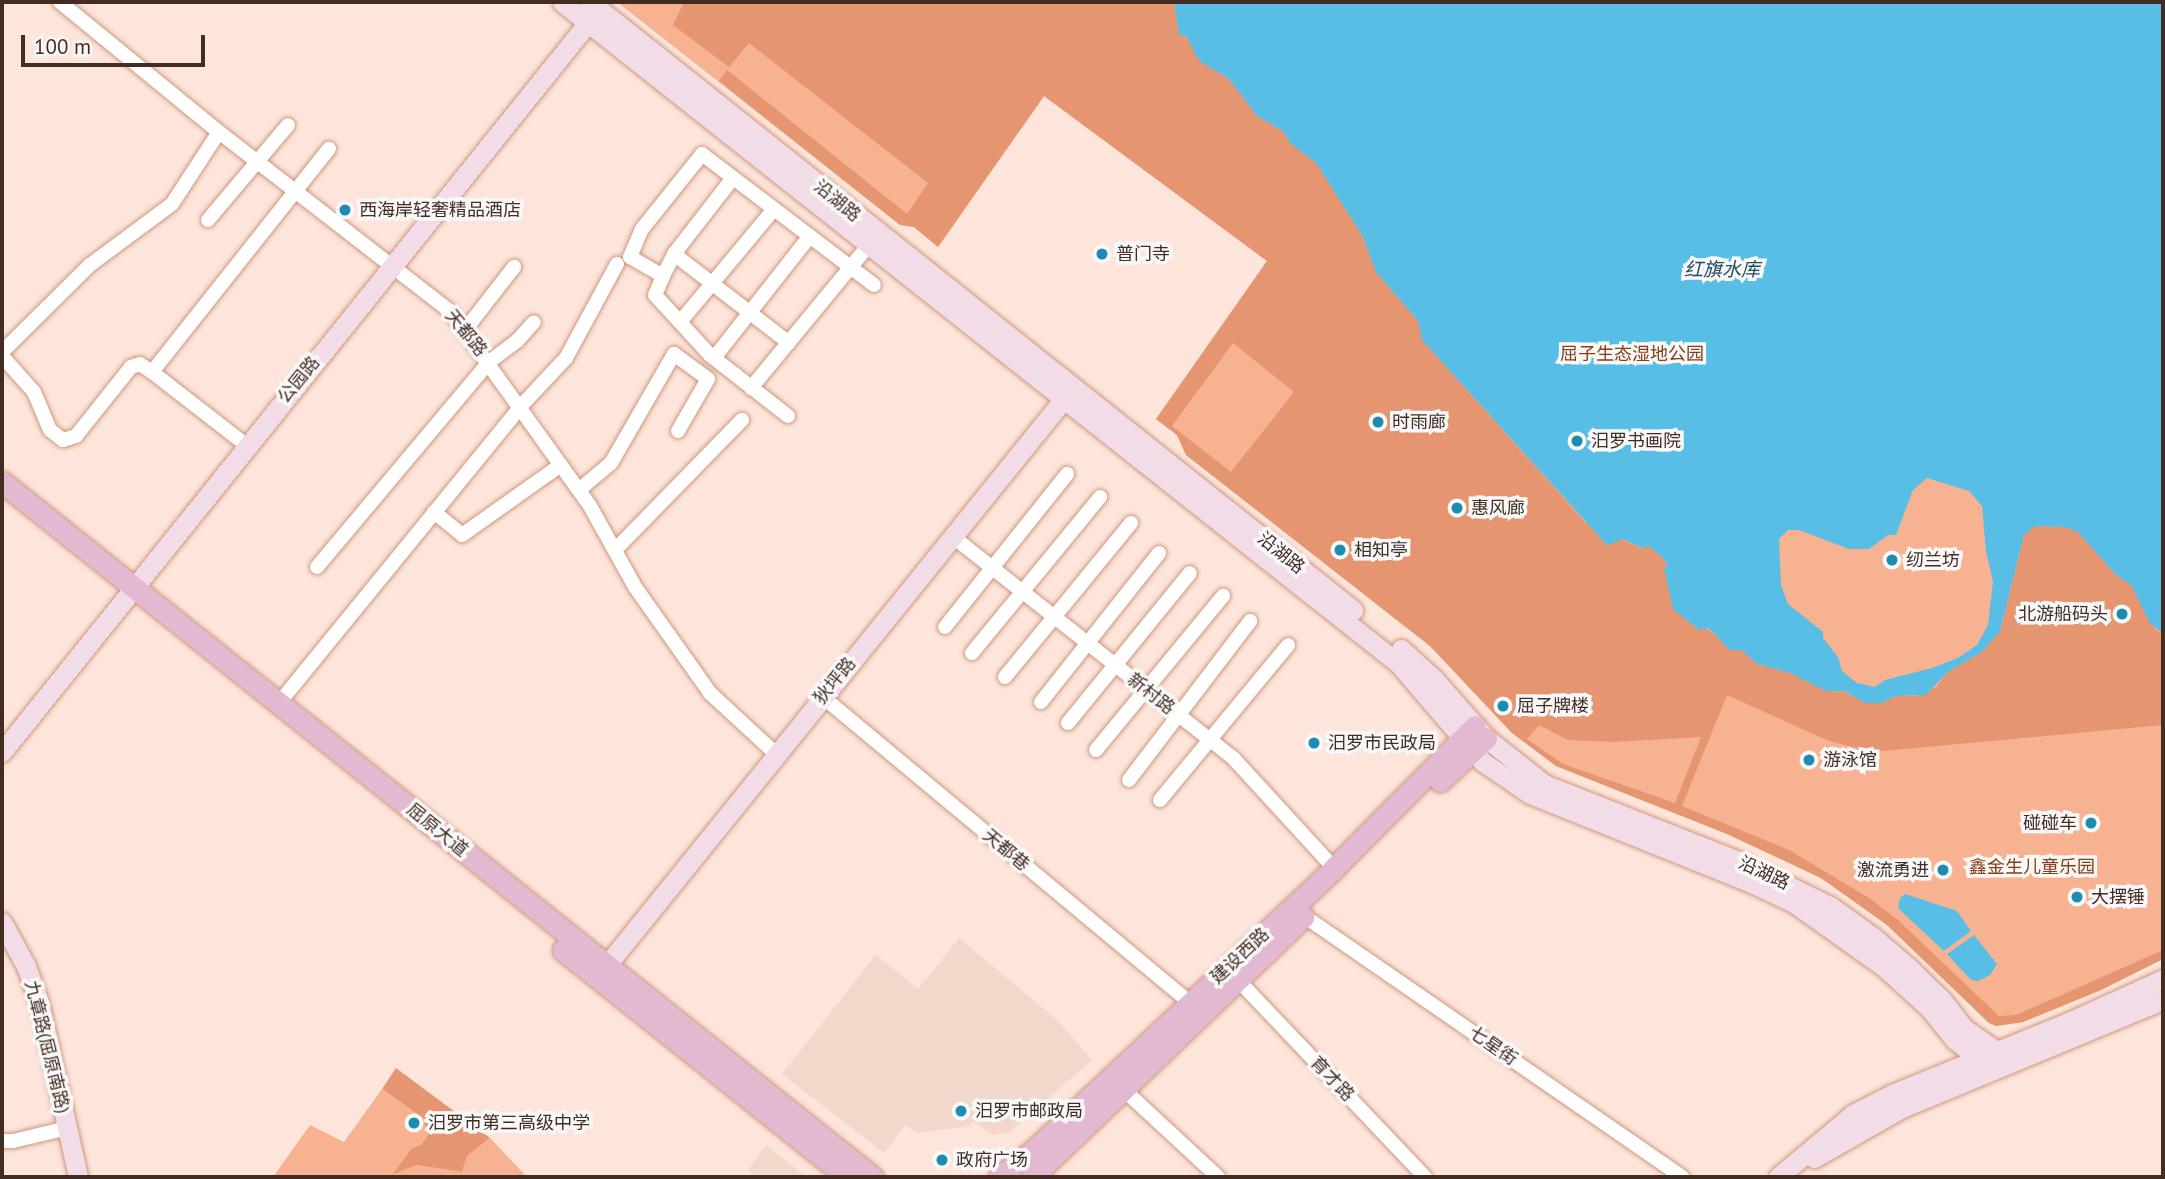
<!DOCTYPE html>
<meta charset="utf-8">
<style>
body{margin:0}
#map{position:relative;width:2165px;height:1179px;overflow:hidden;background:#fde5db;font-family:"PT Sans","Noto Sans SC",sans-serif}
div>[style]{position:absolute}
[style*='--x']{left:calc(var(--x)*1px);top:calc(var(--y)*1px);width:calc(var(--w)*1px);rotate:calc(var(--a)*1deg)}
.built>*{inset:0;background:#f2d7cb}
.green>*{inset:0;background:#f7b291}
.forest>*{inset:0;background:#e59670}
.water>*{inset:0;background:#59bee5}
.roads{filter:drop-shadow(0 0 2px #ce987e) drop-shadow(0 0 2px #ce987e)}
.street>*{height:14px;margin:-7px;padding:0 7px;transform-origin:7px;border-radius:7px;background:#fff}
.secondary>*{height:19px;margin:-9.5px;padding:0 9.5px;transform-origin:9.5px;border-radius:9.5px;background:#f1dce7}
.primary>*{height:21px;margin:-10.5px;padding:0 10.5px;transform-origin:10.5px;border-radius:10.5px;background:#e2b9d0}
.dots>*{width:19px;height:19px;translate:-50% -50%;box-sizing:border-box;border:4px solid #f8f8f8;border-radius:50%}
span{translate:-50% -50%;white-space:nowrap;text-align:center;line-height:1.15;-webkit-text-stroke:7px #f8f8f8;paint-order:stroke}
.street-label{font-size:18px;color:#432d23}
.poi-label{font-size:18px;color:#432d23}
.left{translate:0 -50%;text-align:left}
.right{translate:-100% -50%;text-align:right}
.park-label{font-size:18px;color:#863e17}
.water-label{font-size:19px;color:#234e5f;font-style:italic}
.frame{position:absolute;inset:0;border:4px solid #432d23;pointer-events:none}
.scale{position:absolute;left:21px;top:35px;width:184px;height:32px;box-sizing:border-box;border:4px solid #432d23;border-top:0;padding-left:9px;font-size:21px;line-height:24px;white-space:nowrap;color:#432d23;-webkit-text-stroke:5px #f8f8f8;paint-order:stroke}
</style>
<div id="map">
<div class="built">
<i style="clip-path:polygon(959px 938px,1057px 1020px,1092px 1060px,1008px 1133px,993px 1135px,973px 1121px,969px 1126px,916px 1133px,906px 1125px,884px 1153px,782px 1074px,876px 955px,918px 989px)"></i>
<i style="clip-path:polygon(766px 1145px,806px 1177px,755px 1177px,748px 1170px)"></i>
</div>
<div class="green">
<i style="clip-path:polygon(617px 2px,2163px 2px,2163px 959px,2101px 990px,2023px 1022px,1996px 1026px,1989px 1023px,1887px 925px,1821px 878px,1727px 834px,1556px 766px,1512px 733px,1430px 646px,1186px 455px,1177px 435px,1156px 419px,1267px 261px,1044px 96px,938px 247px,914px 227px,900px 225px)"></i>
<i style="clip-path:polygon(382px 1089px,427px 1121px,432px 1130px,421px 1145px,416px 1165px,462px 1172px,467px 1156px,490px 1138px,527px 1177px,273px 1177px,310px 1125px,344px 1142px)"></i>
</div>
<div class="forest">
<i style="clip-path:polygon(evenodd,684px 2px,1174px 2px,1178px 27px,1205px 63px,1229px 79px,1257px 116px,1283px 131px,1290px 143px,1316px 163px,1362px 235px,1376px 272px,1418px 321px,1422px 340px,1586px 523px,1643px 549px,1647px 545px,1659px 554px,1668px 565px,1664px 568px,1672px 593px,1672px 605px,1720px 638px,1729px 650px,1742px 650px,1757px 664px,1790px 673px,1836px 692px,1843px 691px,1865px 703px,1882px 703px,1896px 696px,1916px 696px,1936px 687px,1948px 672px,1983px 651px,2000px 631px,2024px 535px,2034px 526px,2065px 527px,2078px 532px,2115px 574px,2131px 585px,2155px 629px,2163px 634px,2163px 725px,1872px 752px,1829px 741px,1727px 695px,1682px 806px,1789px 850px,1869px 898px,1898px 920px,1999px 1016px,2016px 1015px,2163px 950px,2163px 959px,2101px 990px,2023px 1022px,1996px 1026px,1989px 1023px,1887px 925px,1821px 878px,1727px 834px,1556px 766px,1512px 733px,1430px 646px,1186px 455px,1177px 435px,1156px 419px,1267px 261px,1044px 96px,938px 247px,914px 227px,900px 225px,719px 81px,727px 70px,907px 214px,928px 183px,749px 43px,729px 67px,673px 25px,684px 2px,1233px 343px,1294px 392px,1231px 472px,1172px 426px,1233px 343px,684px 2px,1539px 725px,1568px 740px,1612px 742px,1701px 737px,1675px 803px,1563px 764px,1527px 739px,1539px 725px)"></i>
<i style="clip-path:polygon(396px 1068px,490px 1138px,467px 1156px,462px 1172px,416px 1165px,393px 1174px,411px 1149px,421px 1145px,431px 1131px,424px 1125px,427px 1121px,382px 1089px)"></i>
</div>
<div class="water">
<i style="clip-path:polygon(evenodd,1174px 2px,2163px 2px,2163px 634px,2150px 623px,2131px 585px,2115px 574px,2078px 532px,2065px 527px,2035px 526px,2024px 535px,2000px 631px,1983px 651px,1948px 672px,1926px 695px,1896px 696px,1882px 703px,1865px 703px,1844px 691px,1826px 691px,1790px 673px,1757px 664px,1742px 650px,1729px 650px,1714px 633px,1707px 628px,1699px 630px,1673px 609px,1664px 568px,1668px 565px,1659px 554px,1647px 545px,1644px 549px,1623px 539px,1609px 545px,1605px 543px,1422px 340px,1418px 321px,1376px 272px,1362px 235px,1316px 163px,1290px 143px,1283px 131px,1257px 116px,1229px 79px,1199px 61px,1186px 36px,1179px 35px,1174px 2px,1927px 478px,1969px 491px,1982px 506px,1986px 551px,1993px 582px,1988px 625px,1977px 645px,1958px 658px,1932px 668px,1885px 680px,1875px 687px,1857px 683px,1842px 671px,1838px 657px,1823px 638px,1823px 632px,1788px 604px,1781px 585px,1779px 539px,1788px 530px,1799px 530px,1849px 549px,1869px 549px,1888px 535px,1896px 535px,1913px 490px,1927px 478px)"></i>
<i style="clip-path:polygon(1905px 894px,1957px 911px,1971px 931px,1944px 951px,1898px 908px,1900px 898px)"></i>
<i style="clip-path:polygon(1974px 935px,1997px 964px,1990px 975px,1978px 981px,1971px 980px,1947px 954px)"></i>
</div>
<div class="roads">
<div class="street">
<i style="--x:60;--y:2;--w:205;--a:39.3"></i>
<i style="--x:219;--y:132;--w:292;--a:37.8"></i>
<i style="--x:450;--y:311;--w:240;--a:54.3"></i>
<i style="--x:590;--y:506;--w:93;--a:60.9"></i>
<i style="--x:635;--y:587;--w:130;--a:54.7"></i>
<i style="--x:710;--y:693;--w:90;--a:42.7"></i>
<i style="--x:208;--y:220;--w:124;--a:-49.9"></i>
<i style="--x:674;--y:254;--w:145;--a:37.7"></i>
<i style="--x:663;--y:276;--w:25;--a:-63"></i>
<i style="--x:674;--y:254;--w:96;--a:-52.2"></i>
<i style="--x:680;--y:322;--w:147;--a:-50.2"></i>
<i style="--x:465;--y:330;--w:80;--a:-52.1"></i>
<i style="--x:2;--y:352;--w:124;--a:-44.7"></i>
<i style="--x:90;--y:265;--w:102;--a:-36.6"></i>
<i style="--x:172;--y:204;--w:86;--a:-56.9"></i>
<i style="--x:2;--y:356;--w:48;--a:48.4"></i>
<i style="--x:34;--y:392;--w:41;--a:67.2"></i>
<i style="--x:50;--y:430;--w:16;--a:38"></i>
<i style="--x:63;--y:440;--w:14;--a:-17"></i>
<i style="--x:76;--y:436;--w:88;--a:-51.4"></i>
<i style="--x:131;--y:367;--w:9;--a:-18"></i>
<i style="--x:140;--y:364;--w:14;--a:34"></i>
<i style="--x:714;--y:358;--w:155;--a:-51.8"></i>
<i style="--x:751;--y:388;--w:185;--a:-50.5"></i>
<i style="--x:788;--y:416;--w:99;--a:-142"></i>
<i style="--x:710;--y:355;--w:81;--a:-132.5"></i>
<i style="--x:655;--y:295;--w:21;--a:-67"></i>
<i style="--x:663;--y:276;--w:38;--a:-150"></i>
<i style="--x:630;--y:257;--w:30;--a:-67"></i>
<i style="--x:642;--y:229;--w:96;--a:-51.3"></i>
<i style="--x:702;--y:154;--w:216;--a:37.3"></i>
<i style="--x:246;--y:445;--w:119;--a:-142.2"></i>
<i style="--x:152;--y:372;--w:285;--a:-51.6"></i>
<i style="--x:579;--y:490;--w:42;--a:-40.2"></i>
<i style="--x:611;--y:463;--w:126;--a:-60"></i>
<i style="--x:674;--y:354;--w:42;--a:36.3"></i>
<i style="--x:708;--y:379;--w:60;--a:120"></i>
<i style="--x:434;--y:512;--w:36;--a:39"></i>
<i style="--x:462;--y:535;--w:121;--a:-35.3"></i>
<i style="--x:952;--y:536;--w:360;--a:38.3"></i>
<i style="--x:1234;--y:759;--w:148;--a:47.5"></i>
<i style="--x:615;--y:550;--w:182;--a:-45.7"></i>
<i style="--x:317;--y:567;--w:268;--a:-50"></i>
<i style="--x:489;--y:362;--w:35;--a:-37"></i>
<i style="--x:517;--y:341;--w:25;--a:-48"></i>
<i style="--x:945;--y:627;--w:196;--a:-51.4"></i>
<i style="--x:972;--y:653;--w:202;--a:-50.6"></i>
<i style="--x:1005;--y:677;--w:199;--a:-50.7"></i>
<i style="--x:823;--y:697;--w:478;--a:39.8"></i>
<i style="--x:1041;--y:702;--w:190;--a:-51.6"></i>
<i style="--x:279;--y:703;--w:382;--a:-50.8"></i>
<i style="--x:520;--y:407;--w:67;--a:-46.8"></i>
<i style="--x:566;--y:358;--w:107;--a:-61.5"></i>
<i style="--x:1068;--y:723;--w:193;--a:-50.9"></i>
<i style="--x:1096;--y:750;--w:200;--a:-50.5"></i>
<i style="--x:1129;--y:780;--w:200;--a:-52.7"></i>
<i style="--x:1160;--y:800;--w:201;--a:-50.4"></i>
<i style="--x:1304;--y:916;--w:460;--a:34.6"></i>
<i style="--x:1238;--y:980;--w:272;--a:46.5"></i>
<i style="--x:1122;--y:1088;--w:131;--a:42.8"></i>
<i style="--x:2;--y:1141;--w:11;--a:0"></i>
<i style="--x:13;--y:1141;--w:47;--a:-13.4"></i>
</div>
<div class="secondary">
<i style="--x:562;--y:2;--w:1067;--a:38.34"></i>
<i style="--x:1399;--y:664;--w:129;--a:49.4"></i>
<i style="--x:1483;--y:762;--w:57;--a:34.2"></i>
<i style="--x:1530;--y:794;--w:236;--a:21.9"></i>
<i style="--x:1749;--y:882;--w:50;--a:25"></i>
<i style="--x:1794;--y:903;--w:110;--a:35.4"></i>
<i style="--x:1884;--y:967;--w:61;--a:42.3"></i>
<i style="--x:1929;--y:1008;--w:41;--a:50.9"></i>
<i style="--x:1955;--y:1040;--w:31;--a:38"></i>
<i style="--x:1979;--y:1059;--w:22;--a:24"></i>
<i style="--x:590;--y:2;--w:976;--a:38.55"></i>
<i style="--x:1401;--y:649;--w:45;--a:42.3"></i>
<i style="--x:1434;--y:679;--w:79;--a:48.6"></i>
<i style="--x:1486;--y:738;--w:74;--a:38.4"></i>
<i style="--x:1544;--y:784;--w:206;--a:21.6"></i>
<i style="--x:1736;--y:860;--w:105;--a:26.1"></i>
<i style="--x:1830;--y:906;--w:53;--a:35.8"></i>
<i style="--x:1873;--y:937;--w:46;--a:40.6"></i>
<i style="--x:1908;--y:967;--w:47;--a:44.1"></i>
<i style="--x:1942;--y:1000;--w:37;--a:52"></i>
<i style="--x:1965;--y:1029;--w:38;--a:35"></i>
<i style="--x:2;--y:752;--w:947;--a:-51.22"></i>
<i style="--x:2;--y:922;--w:50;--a:61.4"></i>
<i style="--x:26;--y:966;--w:38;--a:70"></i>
<i style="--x:39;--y:1002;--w:179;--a:77.4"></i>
<i style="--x:598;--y:976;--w:753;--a:-51.09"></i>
<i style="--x:1814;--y:1158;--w:101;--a:-29.6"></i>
<i style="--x:1902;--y:1108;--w:282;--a:-22.5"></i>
<i style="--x:1778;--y:1177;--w:98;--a:-40"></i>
<i style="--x:1853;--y:1114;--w:44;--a:-27.1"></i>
<i style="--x:1892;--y:1094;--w:193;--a:-22.2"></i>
<i style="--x:2071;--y:1021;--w:101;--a:-24.5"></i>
</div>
<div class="primary">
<i style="--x:2;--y:482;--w:1114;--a:38.62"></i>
<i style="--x:1440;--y:781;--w:63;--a:-43.1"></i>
<i style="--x:563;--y:950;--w:364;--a:38.6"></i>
<i style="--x:999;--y:1177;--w:43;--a:-37.4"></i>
<i style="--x:1033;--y:1151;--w:413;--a:-43.2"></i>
<i style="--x:1334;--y:868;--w:200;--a:-45.2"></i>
<i style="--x:1032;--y:1177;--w:376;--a:-43.8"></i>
</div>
</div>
<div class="dots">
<i style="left:345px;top:210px;background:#1c8db1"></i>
<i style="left:1102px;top:254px;background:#1c8db1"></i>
<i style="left:1378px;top:422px;background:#1c8db1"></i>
<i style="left:1577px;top:441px;background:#1c8db1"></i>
<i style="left:1457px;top:508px;background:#1c8db1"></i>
<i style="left:1340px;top:550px;background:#1c8db1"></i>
<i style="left:1892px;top:560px;background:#1c8db1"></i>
<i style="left:2122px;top:614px;background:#1c8db1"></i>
<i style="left:1503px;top:706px;background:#1c8db1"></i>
<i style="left:1314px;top:743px;background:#1c8db1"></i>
<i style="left:1809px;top:760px;background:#1c8db1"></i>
<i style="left:2091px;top:823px;background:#1c8db1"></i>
<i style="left:1943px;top:870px;background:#1c8db1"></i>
<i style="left:2077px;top:897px;background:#1c8db1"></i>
<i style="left:961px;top:1111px;background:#1c8db1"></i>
<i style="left:414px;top:1123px;background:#1c8db1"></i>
<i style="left:942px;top:1160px;background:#1c8db1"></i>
</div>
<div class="street-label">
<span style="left:837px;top:201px;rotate:39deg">沿湖路</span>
<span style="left:466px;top:333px;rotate:51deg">天都路</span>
<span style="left:299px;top:380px;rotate:-51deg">公园路</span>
<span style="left:1281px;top:553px;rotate:39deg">沿湖路</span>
<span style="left:835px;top:681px;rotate:-51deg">狄坪路</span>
<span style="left:1151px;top:694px;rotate:38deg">新村路</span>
<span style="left:437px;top:830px;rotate:39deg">屈原大道</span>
<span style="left:1006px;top:850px;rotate:40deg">天都巷</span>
<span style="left:1764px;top:873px;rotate:25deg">沿湖路</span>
<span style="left:1240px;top:956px;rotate:-43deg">建设西路</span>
<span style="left:1493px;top:1046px;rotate:35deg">七星街</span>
<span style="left:47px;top:1047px;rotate:76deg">九章路(屈原南路)</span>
<span style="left:1332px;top:1079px;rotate:46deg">育才路</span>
</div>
<div class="poi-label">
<span class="left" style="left:359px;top:210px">西海岸轻奢精品酒店</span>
<span class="left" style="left:1116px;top:254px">普门寺</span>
<span class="left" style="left:1392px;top:422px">时雨廊</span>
<span class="left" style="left:1591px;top:441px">汨罗书画院</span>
<span class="left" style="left:1471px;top:508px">惠风廊</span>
<span class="left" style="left:1354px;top:550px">相知亭</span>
<span class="left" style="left:1906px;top:560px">纫兰坊</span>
<span class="right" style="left:2108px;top:614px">北游船码头</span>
<span class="left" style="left:1517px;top:706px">屈子牌楼</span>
<span class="left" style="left:1328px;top:743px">汨罗市民政局</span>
<span class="left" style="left:1823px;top:760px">游泳馆</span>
<span class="right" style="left:2077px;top:823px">碰碰车</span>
<span class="right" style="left:1929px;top:870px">激流勇进</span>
<span class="left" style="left:2091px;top:897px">大摆锤</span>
<span class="left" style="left:975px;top:1111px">汨罗市邮政局</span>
<span class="left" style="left:428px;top:1123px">汨罗市第三高级中学</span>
<span class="left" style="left:956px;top:1160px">政府广场</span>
</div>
<div class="park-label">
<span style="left:1632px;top:354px">屈子生态湿地公园</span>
<span style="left:2032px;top:867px">鑫金生儿童乐园</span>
</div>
<div class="water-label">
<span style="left:1722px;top:270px">红旗水库</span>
</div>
<div class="frame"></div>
<div class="scale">100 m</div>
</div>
